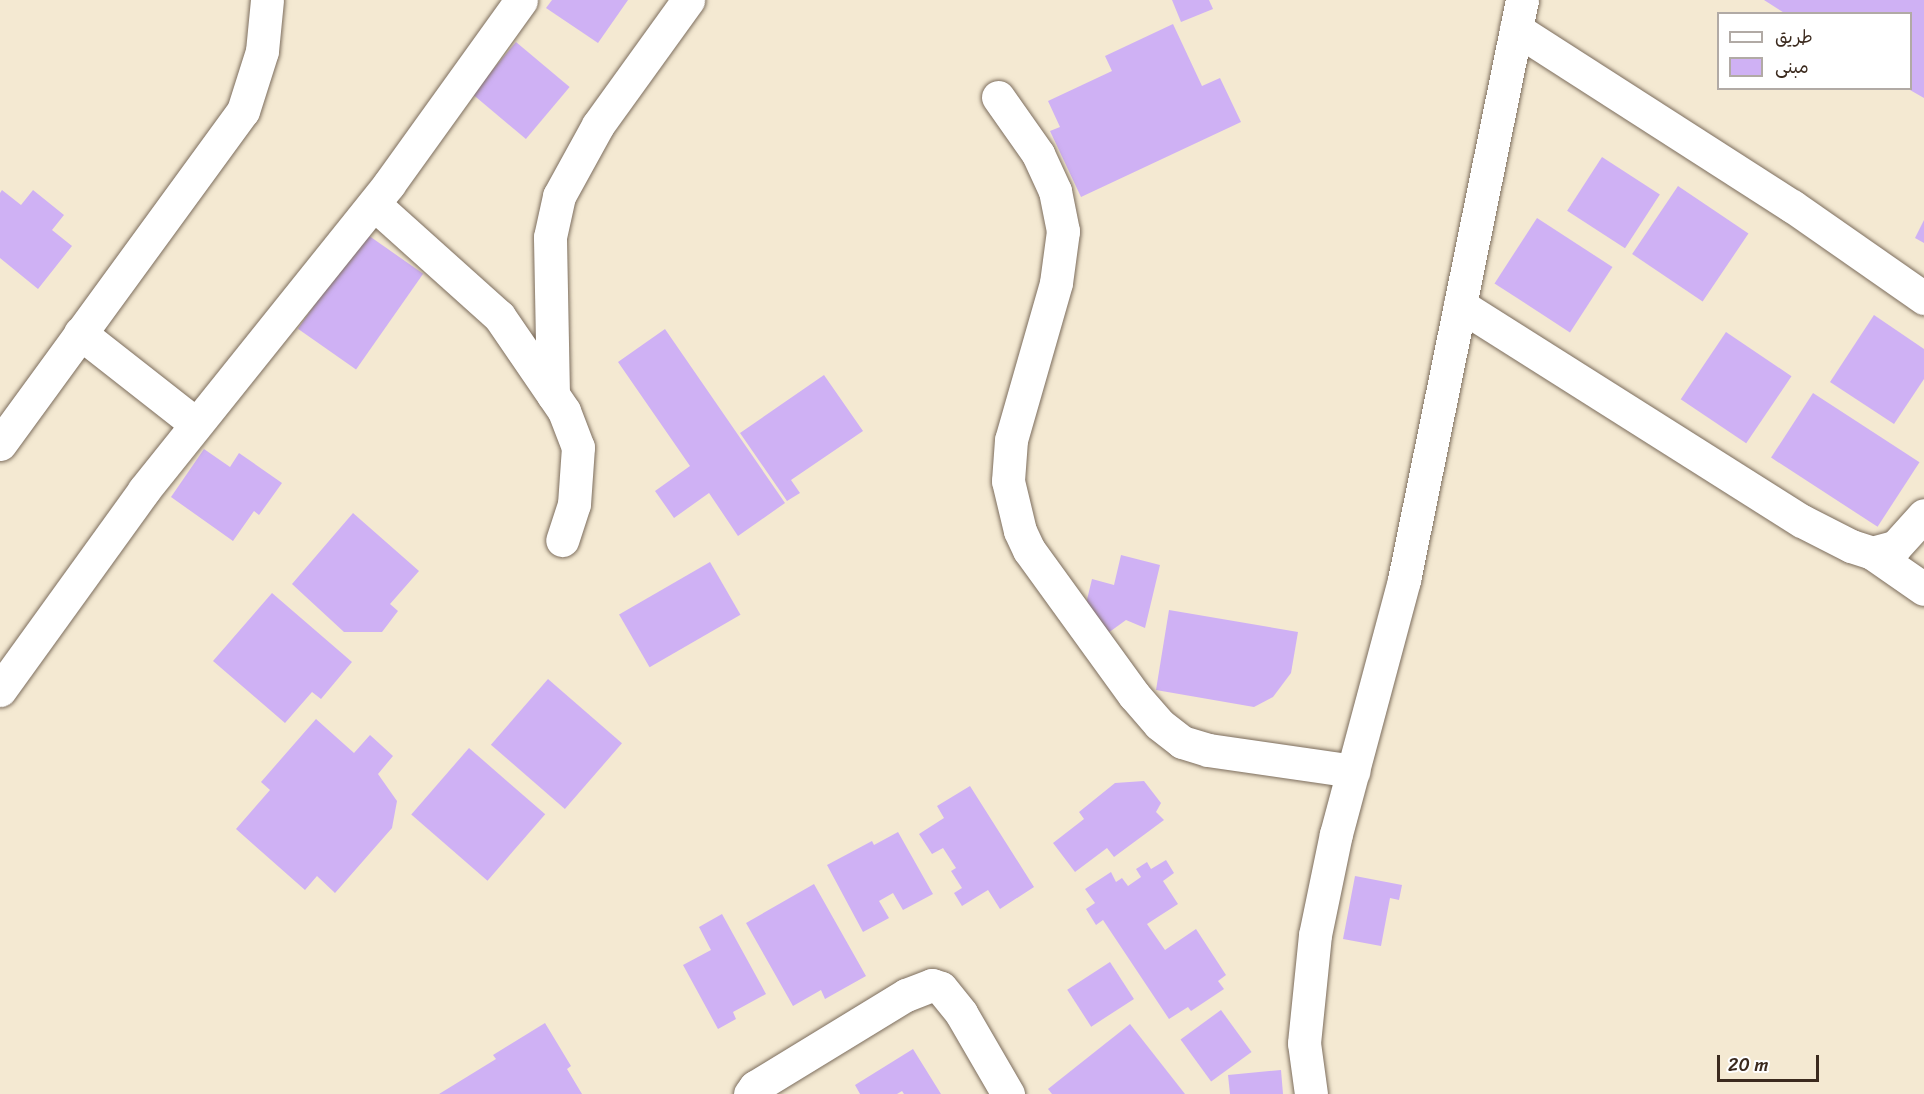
<!DOCTYPE html>
<meta charset="utf-8">
<style>
body{margin:0}
#map{position:relative;width:1924px;height:1094px;overflow:hidden;background:#f4e9d2;font-family:Sriracha,"Playpen Sans Arabic",sans-serif}
div>[style]{position:absolute}
[style*='--x']{left:calc(var(--x)*1px);top:calc(var(--y)*1px);width:calc(var(--w)*1px);rotate:calc(var(--a)*1deg)}
.building>*{inset:0;background:#cfb1f4;transform-origin:0 0}
.roads{filter:drop-shadow(0 0 2px #7c6d5d) drop-shadow(0 0 2px #7c6d5d)}
.minor>*{height:33px;margin:-16.5px;padding:0 16.5px;transform-origin:16.5px;border-radius:16.5px;background:#fff}
span{translate:-50% -50%;white-space:nowrap;text-align:center;line-height:1.15;-webkit-text-stroke:6px #fff;paint-order:stroke}
.legend{position:absolute;left:1717px;top:12px;width:195px;height:78px;box-sizing:border-box;background:#fff;border:2px solid #b1aaa5;margin:0;padding:8px 10px;list-style:none;font-size:18px;color:#3b2a1e}
.legend li{display:flex;align-items:center;gap:12px;height:30px}
.legend b{width:30px;border:2px solid #b1aaa5}
.scale{position:absolute;left:1717px;top:1055px;width:102px;height:27px;box-sizing:border-box;border:3px solid #3b2a1e;border-top:0;padding-left:8px;font-size:18px;line-height:21px;white-space:nowrap;color:#3b2a1e;-webkit-text-stroke:4px #fff;paint-order:stroke}
</style>
<div id="map">
<div class="building">
<i style="clip-path:polygon(552px 0,628px 0,598px 43px,546px 8px)"></i>
<i style="clip-path:polygon(1172px 0,1209px 0,1213px 9px,1181px 22px)"></i>
<i style="clip-path:polygon(1764px 0,1924px 0,1924px 98px,1910px 90px,1910px 14px,1786px 14px)"></i>
<i style="clip-path:polygon(1173px 24px,1202px 86px,1220px 78px,1241px 122px,1081px 197px,1050px 131px,1060px 127px,1048px 101px,1112px 71px,1105px 56px)"></i>
<i style="left:516px;top:42px;width:70px;height:68px;rotate:40deg"></i>
<i style="left:1602px;top:157px;width:69px;height:64px;rotate:33deg"></i>
<i style="left:1678px;top:186px;width:85px;height:82px;rotate:34deg"></i>
<i style="clip-path:polygon(2px 190px,21px 205px,33px 190px,64px 215px,52px 230px,72px 246px,38px 289px,0 258px,0 193px)"></i>
<i style="left:1537px;top:218px;width:90px;height:78px;rotate:33deg"></i>
<i style="clip-path:polygon(1924px 220px,1924px 243px,1915px 238px)"></i>
<i style="left:365px;top:233px;width:71px;height:117px;rotate:35deg"></i>
<i style="clip-path:polygon(1874px 315px,1924px 349px,1924px 379px,1894px 424px,1830px 382px)"></i>
<i style="clip-path:polygon(665px 329px,785px 503px,738px 536px,709px 493px,674px 518px,655px 491px,690px 466px,618px 362px)"></i>
<i style="left:1726px;top:332px;width:79px;height:81px;rotate:34deg"></i>
<i style="clip-path:polygon(824px 375px,863px 431px,791px 480px,800px 493px,787px 501px,740px 433px)"></i>
<i style="left:1813px;top:393px;width:127px;height:77px;rotate:33deg"></i>
<i style="clip-path:polygon(204px 449px,230px 467px,239px 453px,282px 483px,259px 515px,254px 511px,233px 541px,171px 497px)"></i>
<i style="clip-path:polygon(353px 513px,419px 571px,390px 604px,398px 611px,382px 632px,344px 632px,292px 584px)"></i>
<i style="clip-path:polygon(1121px 555px,1160px 565px,1145px 628px,1126px 620px,1108px 633px,1084px 612px,1092px 579px,1114px 585px)"></i>
<i style="left:710px;top:562px;width:61px;height:105px;rotate:60deg"></i>
<i style="clip-path:polygon(272px 593px,352px 662px,321px 699px,312px 692px,285px 723px,213px 661px)"></i>
<i style="clip-path:polygon(1169px 610px,1298px 632px,1291px 673px,1273px 697px,1254px 707px,1156px 690px)"></i>
<i style="left:548px;top:679px;width:98px;height:87px;rotate:41deg"></i>
<i style="clip-path:polygon(316px 719px,354px 753px,370px 735px,393px 756px,378px 774px,397px 801px,392px 828px,335px 893px,317px 876px,305px 890px,236px 829px,270px 790px,261px 782px)"></i>
<i style="left:469px;top:748px;width:101px;height:88px;rotate:41deg"></i>
<i style="clip-path:polygon(1144px 781px,1161px 803px,1156px 812px,1164px 820px,1114px 857px,1107px 848px,1075px 872px,1053px 843px,1084px 819px,1079px 812px,1115px 783px)"></i>
<i style="clip-path:polygon(970px 786px,1034px 887px,1000px 909px,988px 890px,962px 906px,954px 893px,962px 888px,951px 871px,956px 868px,943px 848px,932px 854px,919px 834px,944px 818px,937px 806px)"></i>
<i style="clip-path:polygon(898px 832px,933px 894px,903px 910px,893px 893px,879px 901px,889px 918px,863px 932px,827px 865px,872px 841px,874px 845px)"></i>
<i style="clip-path:polygon(1166px 860px,1174px 873px,1163px 881px,1178px 904px,1147px 924px,1165px 950px,1196px 929px,1226px 975px,1218px 981px,1224px 989px,1191px 1011px,1188px 1007px,1169px 1019px,1103px 920px,1096px 925px,1086px 909px,1095px 903px,1085px 889px,1111px 872px,1116px 882px,1122px 878px,1128px 886px,1141px 877px,1136px 869px,1147px 862px,1151px 869px)"></i>
<i style="clip-path:polygon(1355px 876px,1402px 885px,1399px 900px,1390px 898px,1381px 946px,1343px 939px)"></i>
<i style="clip-path:polygon(814px 884px,866px 976px,825px 999px,821px 990px,793px 1006px,746px 923px)"></i>
<i style="clip-path:polygon(722px 914px,766px 994px,733px 1012px,736px 1019px,718px 1029px,683px 965px,711px 950px,699px 927px)"></i>
<i style="left:1110px;top:962px;width:44px;height:51px;rotate:57deg"></i>
<i style="left:1221px;top:1010px;width:52px;height:50px;rotate:54deg"></i>
<i style="clip-path:polygon(545px 1023px,571px 1066px,567px 1069px,582px 1094px,439px 1094px,496px 1059px,493px 1055px)"></i>
<i style="clip-path:polygon(1130px 1024px,1185px 1094px,1052px 1094px,1048px 1089px)"></i>
<i style="clip-path:polygon(913px 1049px,941px 1094px,904px 1094px,902px 1091px,897px 1094px,860px 1094px,855px 1085px)"></i>
<i style="clip-path:polygon(1281px 1070px,1283px 1094px,1230px 1094px,1228px 1075px)"></i>
</div>
<div class="roads">
<div class="minor">
<i style="--x:1516;--y:29;--w:328;--a:32.7"></i>
<i style="--x:1792;--y:206;--w:161;--a:34.9"></i>
<i style="--x:998;--y:97;--w:70;--a:54.9"></i>
<i style="--x:1038;--y:154;--w:41;--a:65.3"></i>
<i style="--x:1055;--y:191;--w:41;--a:78.7"></i>
<i style="--x:1063;--y:231;--w:52;--a:97.7"></i>
<i style="--x:1056;--y:283;--w:163;--a:106"></i>
<i style="--x:1011;--y:440;--w:41;--a:94.2"></i>
<i style="--x:1008;--y:481;--w:51;--a:76.5"></i>
<i style="--x:1020;--y:531;--w:21;--a:65"></i>
<i style="--x:1029;--y:550;--w:179;--a:54.1"></i>
<i style="--x:1134;--y:695;--w:38;--a:49"></i>
<i style="--x:1159;--y:724;--w:29;--a:38"></i>
<i style="--x:1182;--y:742;--w:27;--a:17"></i>
<i style="--x:1208;--y:750;--w:147;--a:8.2"></i>
<i style="--x:374;--y:204;--w:168;--a:41.9"></i>
<i style="--x:499;--y:316;--w:115;--a:55.6"></i>
<i style="--x:564;--y:411;--w:39;--a:69"></i>
<i style="--x:578;--y:447;--w:57;--a:94"></i>
<i style="--x:574;--y:504;--w:38;--a:108"></i>
<i style="--x:1460;--y:305;--w:404;--a:32.3"></i>
<i style="--x:1802;--y:521;--w:55;--a:27"></i>
<i style="--x:1851;--y:546;--w:22;--a:18"></i>
<i style="--x:1872;--y:553;--w:24;--a:-15"></i>
<i style="--x:1895;--y:547;--w:43;--a:-47.8"></i>
<i style="--x:80;--y:333;--w:147;--a:38.1"></i>
<i style="--x:553;--y:395;--w:158;--a:-91.1"></i>
<i style="--x:550;--y:237;--w:42;--a:-77.6"></i>
<i style="--x:559;--y:196;--w:81;--a:-61.2"></i>
<i style="--x:598;--y:125;--w:154;--a:-54.2"></i>
<i style="--x:0;--y:444;--w:412;--a:-53.9"></i>
<i style="--x:243;--y:111;--w:63;--a:-72.4"></i>
<i style="--x:262;--y:51;--w:51;--a:-84.4"></i>
<i style="--x:1872;--y:553;--w:63;--a:34.7"></i>
<i style="--x:0;--y:690;--w:246;--a:-54.2"></i>
<i style="--x:144;--y:490;--w:392;--a:-51.3"></i>
<i style="--x:389;--y:184;--w:226;--a:-54.3"></i>
<i style="--x:750;--y:1094;--w:9;--a:-54"></i>
<i style="--x:755;--y:1087;--w:177;--a:-31.4"></i>
<i style="--x:906;--y:995;--w:28;--a:-21"></i>
<i style="--x:932;--y:985;--w:9;--a:18"></i>
<i style="--x:941;--y:988;--w:32;--a:51"></i>
<i style="--x:961;--y:1013;--w:94;--a:59.9"></i>
<i style="--x:1311;--y:1094;--w:51;--a:-97.8"></i>
<i style="--x:1304;--y:1043;--w:109;--a:-84.2"></i>
<i style="--x:1315;--y:935;--w:103;--a:-78.3"></i>
<i style="--x:1336;--y:834;--w:263;--a:-75"></i>
<i style="--x:1404;--y:580;--w:592;--a:-78.5"></i>
</div>
</div>
<ul class="legend">
<li><b style="height:8px;background:#fff"></b>طريق</li>
<li><b style="height:16px;background:#cfb1f4"></b>مبنى</li>
</ul>
<div class="scale">20 m</div>
</div>
